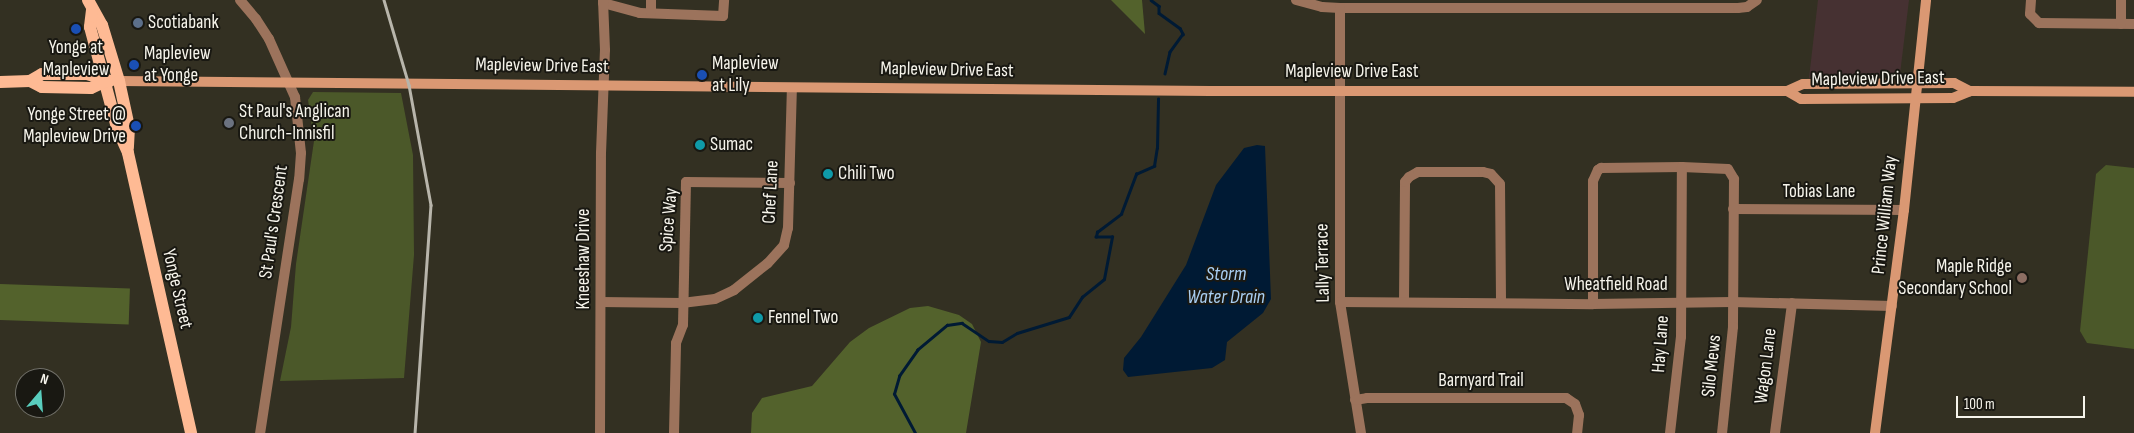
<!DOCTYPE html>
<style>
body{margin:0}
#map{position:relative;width:2134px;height:433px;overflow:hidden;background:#333022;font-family:"Sofia Sans Condensed",sans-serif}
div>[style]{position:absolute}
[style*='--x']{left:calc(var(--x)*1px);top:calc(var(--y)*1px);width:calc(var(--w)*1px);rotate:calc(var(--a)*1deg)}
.commercial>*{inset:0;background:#463132}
.green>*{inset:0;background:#4b5829}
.forest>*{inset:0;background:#53622c;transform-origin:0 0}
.water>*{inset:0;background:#001a34}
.stream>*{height:2.5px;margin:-1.25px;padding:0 1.25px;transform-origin:1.25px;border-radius:1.25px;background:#001a34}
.street>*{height:10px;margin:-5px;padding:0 5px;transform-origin:5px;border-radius:5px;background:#9c735c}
.secondary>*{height:10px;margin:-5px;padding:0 5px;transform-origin:5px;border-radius:5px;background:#da9873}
.primary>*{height:12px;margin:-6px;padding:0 6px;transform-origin:6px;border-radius:6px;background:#feba94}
.rail>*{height:2.5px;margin:-1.25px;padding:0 1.25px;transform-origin:1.25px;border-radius:1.25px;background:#b8b5ab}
.dots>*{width:14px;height:14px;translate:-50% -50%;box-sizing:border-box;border:2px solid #191812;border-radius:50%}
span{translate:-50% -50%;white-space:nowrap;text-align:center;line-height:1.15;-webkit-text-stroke:4px #191812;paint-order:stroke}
.poi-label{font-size:19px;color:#f6f4eb}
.left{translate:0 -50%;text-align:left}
.right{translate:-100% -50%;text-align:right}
.street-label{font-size:19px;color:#f6f4eb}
.water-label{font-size:20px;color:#a9cff3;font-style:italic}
.north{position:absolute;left:15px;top:368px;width:50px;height:50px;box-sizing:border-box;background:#191812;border:1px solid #717069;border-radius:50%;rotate:18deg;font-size:14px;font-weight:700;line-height:20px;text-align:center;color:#f6f4eb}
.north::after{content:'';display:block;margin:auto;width:18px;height:22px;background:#59cebe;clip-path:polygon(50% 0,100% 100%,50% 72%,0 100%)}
.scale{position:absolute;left:1956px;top:396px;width:129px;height:22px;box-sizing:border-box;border:2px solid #f6f4eb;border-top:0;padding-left:6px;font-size:15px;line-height:18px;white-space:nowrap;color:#f6f4eb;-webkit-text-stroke:4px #191812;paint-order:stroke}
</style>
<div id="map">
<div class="commercial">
<i style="clip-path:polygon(1818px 0,1909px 0,1900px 74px,1809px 78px)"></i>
</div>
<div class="green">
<i style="clip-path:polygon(313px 92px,401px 93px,413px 155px,414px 255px,404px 378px,280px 381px,291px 327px,296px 264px,314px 141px,308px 100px)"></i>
<i style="clip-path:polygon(2106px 165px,2134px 168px,2134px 349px,2087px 343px,2080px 331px,2096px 174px)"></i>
</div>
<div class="forest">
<i style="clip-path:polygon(1111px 0,1142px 0,1145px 34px)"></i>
<i style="left:0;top:284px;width:130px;height:36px;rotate:2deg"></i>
<i style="clip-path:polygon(928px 306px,959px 315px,972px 324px,981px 342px,966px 433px,751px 433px,752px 413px,762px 398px,812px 386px,850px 342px,869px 328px,910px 308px)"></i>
</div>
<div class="water">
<i style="clip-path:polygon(1257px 145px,1265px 146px,1271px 299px,1263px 313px,1227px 342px,1225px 360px,1212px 368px,1128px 377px,1123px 370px,1124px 358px,1141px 337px,1186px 265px,1216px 185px,1244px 148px)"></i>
</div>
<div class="stream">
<i style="--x:1151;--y:0;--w:10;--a:37"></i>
<i style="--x:1159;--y:6;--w:7;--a:90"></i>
<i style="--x:1159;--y:13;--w:26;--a:36"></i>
<i style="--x:1180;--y:28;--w:7;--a:63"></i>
<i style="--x:1183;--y:34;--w:22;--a:126"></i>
<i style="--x:1170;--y:52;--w:22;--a:103"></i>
<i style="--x:915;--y:433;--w:44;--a:-118.3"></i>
<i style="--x:894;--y:394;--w:19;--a:-74"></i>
<i style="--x:899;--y:376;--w:32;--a:-55"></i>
<i style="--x:917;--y:350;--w:39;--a:-40"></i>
<i style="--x:947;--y:325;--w:15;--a:-8"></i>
<i style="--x:962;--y:323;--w:32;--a:34"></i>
<i style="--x:989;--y:341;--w:13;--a:4"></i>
<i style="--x:1002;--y:342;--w:17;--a:-31"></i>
<i style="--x:1017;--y:333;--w:54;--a:-17.1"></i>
<i style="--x:1069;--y:317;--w:24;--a:-57"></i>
<i style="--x:1082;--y:297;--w:28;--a:-39"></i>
<i style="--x:1104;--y:279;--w:43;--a:-79.2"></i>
<i style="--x:1112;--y:237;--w:16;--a:180"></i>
<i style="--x:1096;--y:237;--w:5;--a:-79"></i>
<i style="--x:1097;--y:232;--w:30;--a:-37"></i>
<i style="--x:1121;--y:214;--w:43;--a:-69.4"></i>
<i style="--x:1136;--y:174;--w:20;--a:-24"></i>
<i style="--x:1154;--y:166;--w:18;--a:-81"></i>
<i style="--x:1157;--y:148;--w:49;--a:-88.8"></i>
</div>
<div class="street">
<i style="--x:240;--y:0;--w:25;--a:50"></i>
<i style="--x:256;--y:19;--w:24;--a:57"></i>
<i style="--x:269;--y:39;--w:64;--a:65.9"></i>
<i style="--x:295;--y:97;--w:56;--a:83.9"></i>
<i style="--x:301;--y:153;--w:26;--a:94"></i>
<i style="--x:299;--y:179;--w:257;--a:98.7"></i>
<i style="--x:1296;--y:0;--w:27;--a:15"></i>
<i style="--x:1322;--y:7;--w:18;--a:3"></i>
<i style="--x:1340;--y:8;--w:398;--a:0"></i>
<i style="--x:1738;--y:8;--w:9;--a:-6"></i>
<i style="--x:1747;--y:7;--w:12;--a:-35"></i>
<i style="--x:2031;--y:0;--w:14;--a:94"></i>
<i style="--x:2030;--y:14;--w:13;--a:45"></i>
<i style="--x:2039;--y:23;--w:95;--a:0.6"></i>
<i style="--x:603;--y:3;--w:38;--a:15"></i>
<i style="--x:640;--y:13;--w:83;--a:2.1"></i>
<i style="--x:723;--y:16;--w:16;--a:-86"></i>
<i style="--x:1340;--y:8;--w:294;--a:90"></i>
<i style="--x:1340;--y:302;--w:133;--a:80.9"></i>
<i style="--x:651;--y:13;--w:13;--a:-90"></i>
<i style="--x:2121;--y:24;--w:24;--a:-90"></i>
<i style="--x:1733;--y:209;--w:171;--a:0.3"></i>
<i style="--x:1404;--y:301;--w:119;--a:-89.5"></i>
<i style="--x:1405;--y:182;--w:6;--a:-51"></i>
<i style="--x:1409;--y:177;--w:10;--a:-29"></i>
<i style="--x:1418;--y:172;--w:65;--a:0"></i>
<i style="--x:1483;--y:172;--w:8;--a:14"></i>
<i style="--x:1491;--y:174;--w:13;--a:48"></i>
<i style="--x:1500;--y:184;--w:118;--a:89.5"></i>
<i style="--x:601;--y:302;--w:81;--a:0.7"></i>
<i style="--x:682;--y:303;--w:33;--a:-7"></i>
<i style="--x:715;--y:299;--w:21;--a:-25"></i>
<i style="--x:734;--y:290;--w:43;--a:-38.5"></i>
<i style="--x:768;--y:263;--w:24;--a:-48"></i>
<i style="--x:784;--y:245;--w:17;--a:-77"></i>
<i style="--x:788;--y:228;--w:140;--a:-88.4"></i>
<i style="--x:1340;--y:302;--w:253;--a:0.5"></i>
<i style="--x:1593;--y:304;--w:139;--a:-0.8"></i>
<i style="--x:1732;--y:302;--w:160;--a:1.4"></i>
<i style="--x:1593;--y:304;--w:123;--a:-90"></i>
<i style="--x:1593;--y:181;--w:12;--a:-66"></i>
<i style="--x:1598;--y:170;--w:4;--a:-34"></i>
<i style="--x:1601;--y:168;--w:81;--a:-0.7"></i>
<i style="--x:1682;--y:167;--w:46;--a:2.5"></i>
<i style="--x:1728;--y:169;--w:12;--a:59"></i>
<i style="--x:1734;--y:179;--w:148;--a:90.4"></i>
<i style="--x:1733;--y:327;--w:107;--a:95.9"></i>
<i style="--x:1355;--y:400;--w:12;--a:-9"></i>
<i style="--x:1367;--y:398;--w:199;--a:0"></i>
<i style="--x:1566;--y:398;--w:11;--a:34"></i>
<i style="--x:1575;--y:404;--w:12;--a:70"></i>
<i style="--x:1579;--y:415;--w:18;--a:96"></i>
<i style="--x:600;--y:433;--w:280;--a:-89.8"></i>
<i style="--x:601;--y:153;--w:103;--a:-87.8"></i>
<i style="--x:605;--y:50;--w:50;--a:-92.3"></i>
<i style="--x:674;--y:433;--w:90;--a:-88.7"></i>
<i style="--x:676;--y:343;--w:19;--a:-69"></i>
<i style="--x:683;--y:325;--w:143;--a:-88.8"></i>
<i style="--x:686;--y:182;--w:104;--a:0.6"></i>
<i style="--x:1670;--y:433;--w:97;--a:-83.5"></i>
<i style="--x:1681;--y:337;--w:170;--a:-89.7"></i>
<i style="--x:1775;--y:433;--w:131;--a:-82.5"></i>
</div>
<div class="secondary">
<i style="--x:119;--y:81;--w:1091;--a:0.53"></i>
<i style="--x:1210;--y:91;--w:577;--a:0"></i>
<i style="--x:1787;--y:91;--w:17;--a:-24"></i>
<i style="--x:1803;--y:84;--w:151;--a:-0.4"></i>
<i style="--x:1954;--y:83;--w:18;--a:27"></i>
<i style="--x:1787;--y:91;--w:16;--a:30"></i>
<i style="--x:1801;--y:99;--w:152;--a:-0.4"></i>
<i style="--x:1953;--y:98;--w:18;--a:-22"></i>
<i style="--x:1970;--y:91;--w:164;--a:0.3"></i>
<i style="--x:1875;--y:433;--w:225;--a:-82.6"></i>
<i style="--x:1904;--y:210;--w:211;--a:-84"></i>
</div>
<div class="primary">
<i style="--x:88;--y:0;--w:29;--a:61"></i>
<i style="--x:102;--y:25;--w:59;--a:73.1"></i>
<i style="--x:119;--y:81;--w:47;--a:77.7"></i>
<i style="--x:129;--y:127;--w:21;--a:93"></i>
<i style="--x:92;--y:10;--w:17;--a:97"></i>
<i style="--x:90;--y:27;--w:105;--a:75"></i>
<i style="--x:117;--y:128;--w:27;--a:66"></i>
<i style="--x:128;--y:153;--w:287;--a:77.3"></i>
<i style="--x:30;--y:81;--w:14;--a:-30"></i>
<i style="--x:42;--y:74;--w:45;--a:0"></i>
<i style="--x:87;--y:74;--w:24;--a:17"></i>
<i style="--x:0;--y:82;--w:30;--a:-2"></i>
<i style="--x:30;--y:81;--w:13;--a:27"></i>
<i style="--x:42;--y:87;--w:49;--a:1.2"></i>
<i style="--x:91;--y:88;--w:17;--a:-25"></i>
</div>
<div class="rail">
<i style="--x:384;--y:0;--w:89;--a:73.6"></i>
<i style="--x:409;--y:85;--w:122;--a:79.6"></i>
<i style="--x:431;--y:205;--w:229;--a:94"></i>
</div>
<div class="dots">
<i style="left:138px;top:23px;background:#5c6f8a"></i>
<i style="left:76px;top:29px;background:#1a4fb4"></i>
<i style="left:134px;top:65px;background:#1a4fb4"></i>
<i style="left:702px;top:75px;background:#1a4fb4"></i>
<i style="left:229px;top:123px;background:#6b7280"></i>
<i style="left:136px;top:126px;background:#1a4fb4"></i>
<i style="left:700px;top:145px;background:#0f9aa8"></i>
<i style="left:828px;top:174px;background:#0f9aa8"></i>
<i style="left:2022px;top:278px;background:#8d6e63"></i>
<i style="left:758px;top:318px;background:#0f9aa8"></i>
</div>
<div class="poi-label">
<span class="left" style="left:148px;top:23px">Scotiabank</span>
<span style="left:76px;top:59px">Yonge at<br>Mapleview</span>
<span class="left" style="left:144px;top:65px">Mapleview<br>at Yonge</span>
<span class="left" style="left:712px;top:75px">Mapleview<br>at Lily</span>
<span class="left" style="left:239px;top:123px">St Paul's Anglican<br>Church-Innisfil</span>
<span class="right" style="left:126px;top:126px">Yonge Street @<br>Mapleview Drive</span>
<span class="left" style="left:710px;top:145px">Sumac</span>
<span class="left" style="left:838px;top:174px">Chili Two</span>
<span class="right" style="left:2012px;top:278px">Maple Ridge<br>Secondary School</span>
<span class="left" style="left:768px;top:318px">Fennel Two</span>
</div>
<div class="street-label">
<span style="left:542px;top:66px;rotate:1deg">Mapleview Drive East</span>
<span style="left:947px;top:70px;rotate:1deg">Mapleview Drive East</span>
<span style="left:1352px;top:72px">Mapleview Drive East</span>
<span style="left:1878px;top:79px;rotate:-1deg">Mapleview Drive East</span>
<span style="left:771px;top:192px;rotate:-87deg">Chef Lane</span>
<span style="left:1819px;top:192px">Tobias Lane</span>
<span style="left:1885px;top:215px;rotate:-84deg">Prince William Way</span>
<span style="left:669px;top:220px;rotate:-85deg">Spice Way</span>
<span style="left:274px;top:222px;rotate:-82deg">St Paul's Crescent</span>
<span style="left:584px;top:259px;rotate:-90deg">Kneeshaw Drive</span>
<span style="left:1323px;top:263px;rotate:-91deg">Lally Terrace</span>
<span style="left:1616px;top:285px">Wheatfield Road</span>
<span style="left:177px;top:289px;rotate:77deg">Yonge Street</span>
<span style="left:1661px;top:344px;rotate:-86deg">Hay Lane</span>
<span style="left:1712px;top:366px;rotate:-84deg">Silo Mews</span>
<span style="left:1766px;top:366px;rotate:-83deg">Wagon Lane</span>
<span style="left:1481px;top:381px">Barnyard Trail</span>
</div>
<div class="water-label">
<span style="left:1226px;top:286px">Storm<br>Water Drain</span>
</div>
<div class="north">N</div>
<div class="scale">100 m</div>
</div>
